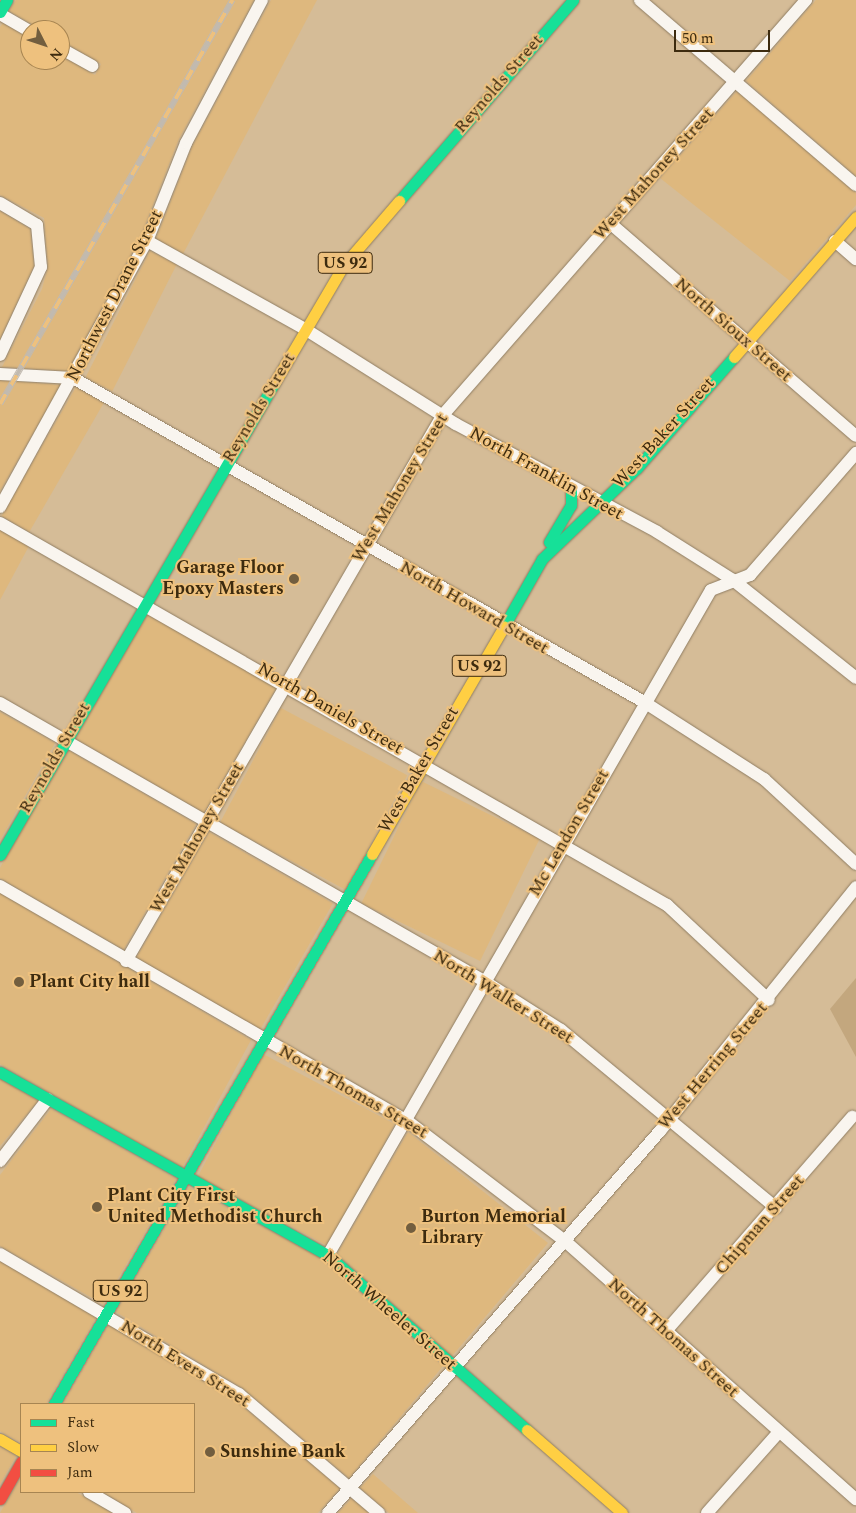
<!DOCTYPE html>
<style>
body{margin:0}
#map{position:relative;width:856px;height:1513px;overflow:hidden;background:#d5bc97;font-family:Spectral,serif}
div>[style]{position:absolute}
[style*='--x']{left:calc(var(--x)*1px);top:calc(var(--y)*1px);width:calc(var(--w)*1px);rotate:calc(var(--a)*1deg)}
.built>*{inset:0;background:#deb87e;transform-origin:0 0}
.green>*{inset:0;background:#c3a77e}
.roads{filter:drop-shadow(0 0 1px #8f7d63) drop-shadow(0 0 1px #8f7d63)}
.street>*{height:12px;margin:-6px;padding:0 6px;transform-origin:6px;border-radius:6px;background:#f9f5ef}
.fast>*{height:11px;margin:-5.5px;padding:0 5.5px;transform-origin:5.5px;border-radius:5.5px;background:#16e098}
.slow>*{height:11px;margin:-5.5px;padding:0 5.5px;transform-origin:5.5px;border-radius:5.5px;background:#ffcf43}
.jam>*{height:11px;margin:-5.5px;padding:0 5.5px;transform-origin:5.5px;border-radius:5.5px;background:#f24e42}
.rail>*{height:5.5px;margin-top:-2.75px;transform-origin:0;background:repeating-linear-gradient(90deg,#eec17e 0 11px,#c1bab0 0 22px);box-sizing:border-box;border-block:1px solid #c1bab0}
.dots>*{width:14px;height:14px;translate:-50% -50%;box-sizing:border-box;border:2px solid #eec17e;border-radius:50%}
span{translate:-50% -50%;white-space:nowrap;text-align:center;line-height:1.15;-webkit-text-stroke:4px #eec17e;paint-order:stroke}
.shield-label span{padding:1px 4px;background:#eec17e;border:1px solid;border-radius:4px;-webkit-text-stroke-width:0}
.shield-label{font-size:16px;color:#3d2b0f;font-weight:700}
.street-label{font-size:18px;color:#3d2b0f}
.poi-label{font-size:18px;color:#3d2b0f;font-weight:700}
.right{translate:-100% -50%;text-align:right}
.left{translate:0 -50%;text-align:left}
.legend{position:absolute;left:20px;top:1403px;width:175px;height:90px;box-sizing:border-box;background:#eec17e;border:1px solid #a78552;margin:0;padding:6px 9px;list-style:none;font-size:15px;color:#3d2b0f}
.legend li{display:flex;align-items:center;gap:10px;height:25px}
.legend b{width:25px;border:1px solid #a78552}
.north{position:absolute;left:20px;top:20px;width:50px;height:50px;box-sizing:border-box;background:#eec17e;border:1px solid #a78552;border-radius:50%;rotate:131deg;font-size:14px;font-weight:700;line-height:20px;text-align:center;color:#3d2b0f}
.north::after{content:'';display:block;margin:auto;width:18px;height:22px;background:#725e3f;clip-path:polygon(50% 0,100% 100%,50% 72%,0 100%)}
.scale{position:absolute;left:674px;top:30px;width:96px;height:22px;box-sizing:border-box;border:2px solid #3d2b0f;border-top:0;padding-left:6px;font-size:15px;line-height:18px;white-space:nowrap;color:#3d2b0f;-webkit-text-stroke:4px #eec17e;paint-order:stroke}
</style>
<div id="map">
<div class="built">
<i style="clip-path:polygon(16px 0,254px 0,179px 139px,140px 238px,68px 371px,2px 367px,42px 289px,48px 267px,44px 218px,0 195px,0 27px,3px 23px,30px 38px,30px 60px,60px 60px,60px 55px,95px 75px,101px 64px,60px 40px,60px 30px,42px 30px,9px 11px)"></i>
<i style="clip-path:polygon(271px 0,317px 0,183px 254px,156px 239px,192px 147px)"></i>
<i style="clip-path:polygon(816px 0,856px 0,856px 176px,746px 81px)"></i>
<i style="clip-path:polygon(737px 91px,856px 193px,856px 205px,790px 281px,660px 178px)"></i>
<i style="clip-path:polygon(0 211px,30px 229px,34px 266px,0 339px)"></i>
<i style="left:150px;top:251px;width:30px;height:142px;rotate:27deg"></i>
<i style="clip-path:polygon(0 380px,61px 385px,0 491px)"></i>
<i style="left:76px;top:387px;width:32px;height:149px;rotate:30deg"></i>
<i style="clip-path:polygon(0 530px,29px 546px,0 600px)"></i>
<i style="left:148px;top:612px;width:149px;height:146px;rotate:30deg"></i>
<i style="left:281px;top:708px;width:143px;height:130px;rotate:28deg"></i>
<i style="clip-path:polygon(0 712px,55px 743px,0 840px)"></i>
<i style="left:68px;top:750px;width:148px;height:145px;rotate:30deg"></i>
<i style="left:421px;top:781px;width:132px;height:136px;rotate:26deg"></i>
<i style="left:209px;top:832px;width:143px;height:146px;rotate:30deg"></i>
<i style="clip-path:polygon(0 893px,251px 1040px,182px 1168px,0 1064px)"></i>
<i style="left:263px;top:1054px;width:149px;height:139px;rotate:28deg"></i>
<i style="clip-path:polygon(0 1079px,38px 1101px,0 1146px)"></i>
<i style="clip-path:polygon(51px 1109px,176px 1179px,103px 1304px,0 1246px,0 1175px)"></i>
<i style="clip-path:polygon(408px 1132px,548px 1243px,452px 1356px,337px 1254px)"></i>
<i style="clip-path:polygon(189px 1187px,324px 1260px,443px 1366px,349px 1478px,242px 1388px,116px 1312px)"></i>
<i style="clip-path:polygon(0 1261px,97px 1316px,46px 1404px,21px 1404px,21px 1443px,0 1431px)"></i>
<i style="clip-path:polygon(109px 1324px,235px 1400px,340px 1488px,318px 1513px,137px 1513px,102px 1492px,194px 1492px,194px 1404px,63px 1404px)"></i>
<i style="clip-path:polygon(0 1446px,16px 1456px,0 1484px)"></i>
<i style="clip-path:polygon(373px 1474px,418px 1513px,389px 1513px,360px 1488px)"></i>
<i style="clip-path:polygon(21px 1477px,21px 1492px,76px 1492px,112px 1513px,0 1513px)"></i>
<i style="clip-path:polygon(352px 1498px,369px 1513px,338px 1513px)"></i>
</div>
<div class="green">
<i style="clip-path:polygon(856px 978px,856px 1057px,830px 1009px)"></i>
</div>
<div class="roads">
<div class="street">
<i style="--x:640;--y:0;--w:284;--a:40.6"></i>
<i style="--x:0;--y:14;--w:34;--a:30"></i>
<i style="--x:60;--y:48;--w:37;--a:29"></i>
<i style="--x:0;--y:203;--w:43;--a:30.7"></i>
<i style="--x:37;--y:225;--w:42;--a:84.6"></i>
<i style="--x:41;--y:267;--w:97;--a:115"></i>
<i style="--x:610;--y:223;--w:325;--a:40.9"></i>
<i style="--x:147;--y:241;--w:181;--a:29.1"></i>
<i style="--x:305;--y:329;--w:178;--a:32.2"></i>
<i style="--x:456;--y:424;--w:228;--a:28.2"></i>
<i style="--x:657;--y:532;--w:90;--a:32.3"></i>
<i style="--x:733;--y:580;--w:157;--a:38.5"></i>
<i style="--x:835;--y:241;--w:28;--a:41"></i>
<i style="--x:0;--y:374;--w:73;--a:3.1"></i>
<i style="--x:73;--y:378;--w:657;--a:29.57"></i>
<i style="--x:644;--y:702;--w:143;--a:32.7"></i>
<i style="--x:764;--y:779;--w:125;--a:42.7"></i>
<i style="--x:0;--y:507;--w:304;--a:-61.1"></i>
<i style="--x:147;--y:241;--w:105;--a:-68.3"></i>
<i style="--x:186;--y:143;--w:162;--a:-62"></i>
<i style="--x:0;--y:523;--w:769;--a:29.8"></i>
<i style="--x:667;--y:905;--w:139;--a:43"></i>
<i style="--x:0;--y:703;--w:558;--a:29.87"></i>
<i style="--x:484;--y:981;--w:91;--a:32.5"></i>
<i style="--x:561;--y:1030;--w:279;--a:39.6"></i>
<i style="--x:0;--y:886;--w:469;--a:30"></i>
<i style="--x:406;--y:1120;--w:200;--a:37.3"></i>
<i style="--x:565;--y:1241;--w:389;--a:41.6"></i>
<i style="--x:126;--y:961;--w:630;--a:-59.89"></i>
<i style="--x:442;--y:416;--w:553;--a:-48.81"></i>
<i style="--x:0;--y:1161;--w:78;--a:-52.3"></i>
<i style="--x:0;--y:1254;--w:277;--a:30.4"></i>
<i style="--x:239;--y:1394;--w:184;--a:40.4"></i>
<i style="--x:328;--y:1255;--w:767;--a:-60.06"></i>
<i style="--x:711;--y:590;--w:42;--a:-21"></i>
<i style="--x:750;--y:575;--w:162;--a:-49"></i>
<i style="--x:666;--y:1331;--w:284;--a:-49"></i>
<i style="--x:89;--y:1492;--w:42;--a:30.3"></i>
<i style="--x:328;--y:1513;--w:506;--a:-49.01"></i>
<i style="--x:660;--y:1131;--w:313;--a:-51.2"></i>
<i style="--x:707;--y:1513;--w:107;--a:-48.4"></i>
</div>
<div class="fast">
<i style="--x:0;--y:12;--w:14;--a:-60"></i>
<i style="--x:399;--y:201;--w:266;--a:-49.1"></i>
<i style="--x:549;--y:542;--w:43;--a:-59.3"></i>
<i style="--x:571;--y:505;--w:16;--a:-90"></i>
<i style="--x:504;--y:626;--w:77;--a:-60.4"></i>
<i style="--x:542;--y:559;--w:132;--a:-43.8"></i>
<i style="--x:637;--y:468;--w:147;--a:-48.9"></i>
<i style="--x:0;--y:855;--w:547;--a:-59.83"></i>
<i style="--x:0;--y:1072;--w:376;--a:29.2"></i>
<i style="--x:328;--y:1255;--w:265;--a:41.3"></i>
<i style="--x:54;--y:1404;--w:635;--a:-59.96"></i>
</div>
<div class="slow">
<i style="--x:734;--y:357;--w:186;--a:-48.9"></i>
<i style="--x:275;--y:382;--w:134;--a:-59.6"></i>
<i style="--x:343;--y:266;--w:86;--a:-49.3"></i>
<i style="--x:372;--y:854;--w:263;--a:-59.9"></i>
<i style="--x:527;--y:1430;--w:126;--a:41.1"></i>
<i style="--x:0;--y:1439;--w:24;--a:30"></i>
</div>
<div class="jam">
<i style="--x:0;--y:1499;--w:43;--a:-60.4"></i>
</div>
</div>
<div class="rail">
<i style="--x:0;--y:404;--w:466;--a:-60.1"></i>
</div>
<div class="dots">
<i style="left:294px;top:579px;background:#725e3f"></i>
<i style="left:19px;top:982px;background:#725e3f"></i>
<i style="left:97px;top:1207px;background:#725e3f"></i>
<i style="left:411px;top:1228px;background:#725e3f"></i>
<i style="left:210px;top:1452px;background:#725e3f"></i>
</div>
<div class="shield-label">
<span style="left:345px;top:263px">US 92</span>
<span style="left:479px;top:666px">US 92</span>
<span style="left:120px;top:1291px">US 92</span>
</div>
<div class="street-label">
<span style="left:499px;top:84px;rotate:-49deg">Reynolds Street</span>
<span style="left:654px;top:174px;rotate:-48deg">West Mahoney Street</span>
<span style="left:115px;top:296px;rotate:-63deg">Northwest Drane Street</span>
<span style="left:733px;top:330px;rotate:41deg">North Sioux Street</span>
<span style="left:259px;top:408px;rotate:-59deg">Reynolds Street</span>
<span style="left:664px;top:433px;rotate:-48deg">West Baker Street</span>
<span style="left:546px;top:474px;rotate:29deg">North Franklin Street</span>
<span style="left:400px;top:488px;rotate:-59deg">West Mahoney Street</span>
<span style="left:474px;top:608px;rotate:30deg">North Howard Street</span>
<span style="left:330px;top:709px;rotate:30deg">North Daniels Street</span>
<span style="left:55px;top:758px;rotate:-60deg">Reynolds Street</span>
<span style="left:419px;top:770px;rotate:-60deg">West Baker Street</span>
<span style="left:569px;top:833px;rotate:-60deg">Mc Lendon Street</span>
<span style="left:197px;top:838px;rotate:-60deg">West Mahoney Street</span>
<span style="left:503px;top:997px;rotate:32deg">North Walker Street</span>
<span style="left:713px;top:1066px;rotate:-50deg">West Herring Street</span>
<span style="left:353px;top:1092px;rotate:30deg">North Thomas Street</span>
<span style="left:760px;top:1225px;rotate:-49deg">Chipman Street</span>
<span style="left:389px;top:1311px;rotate:41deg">North Wheeler Street</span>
<span style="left:673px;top:1338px;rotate:42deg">North Thomas Street</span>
<span style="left:185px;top:1364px;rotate:32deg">North Evers Street</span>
</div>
<div class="poi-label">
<span class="right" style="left:284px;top:579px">Garage Floor<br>Epoxy Masters</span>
<span class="left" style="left:29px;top:982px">Plant City hall</span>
<span class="left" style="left:107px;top:1207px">Plant City First<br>United Methodist Church</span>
<span class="left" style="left:421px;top:1228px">Burton Memorial<br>Library</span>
<span class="left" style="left:220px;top:1452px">Sunshine Bank</span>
</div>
<ul class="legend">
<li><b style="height:6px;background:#16e098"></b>Fast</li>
<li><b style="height:6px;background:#ffcf43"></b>Slow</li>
<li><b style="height:6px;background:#f24e42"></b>Jam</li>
</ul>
<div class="north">N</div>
<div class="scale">50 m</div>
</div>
